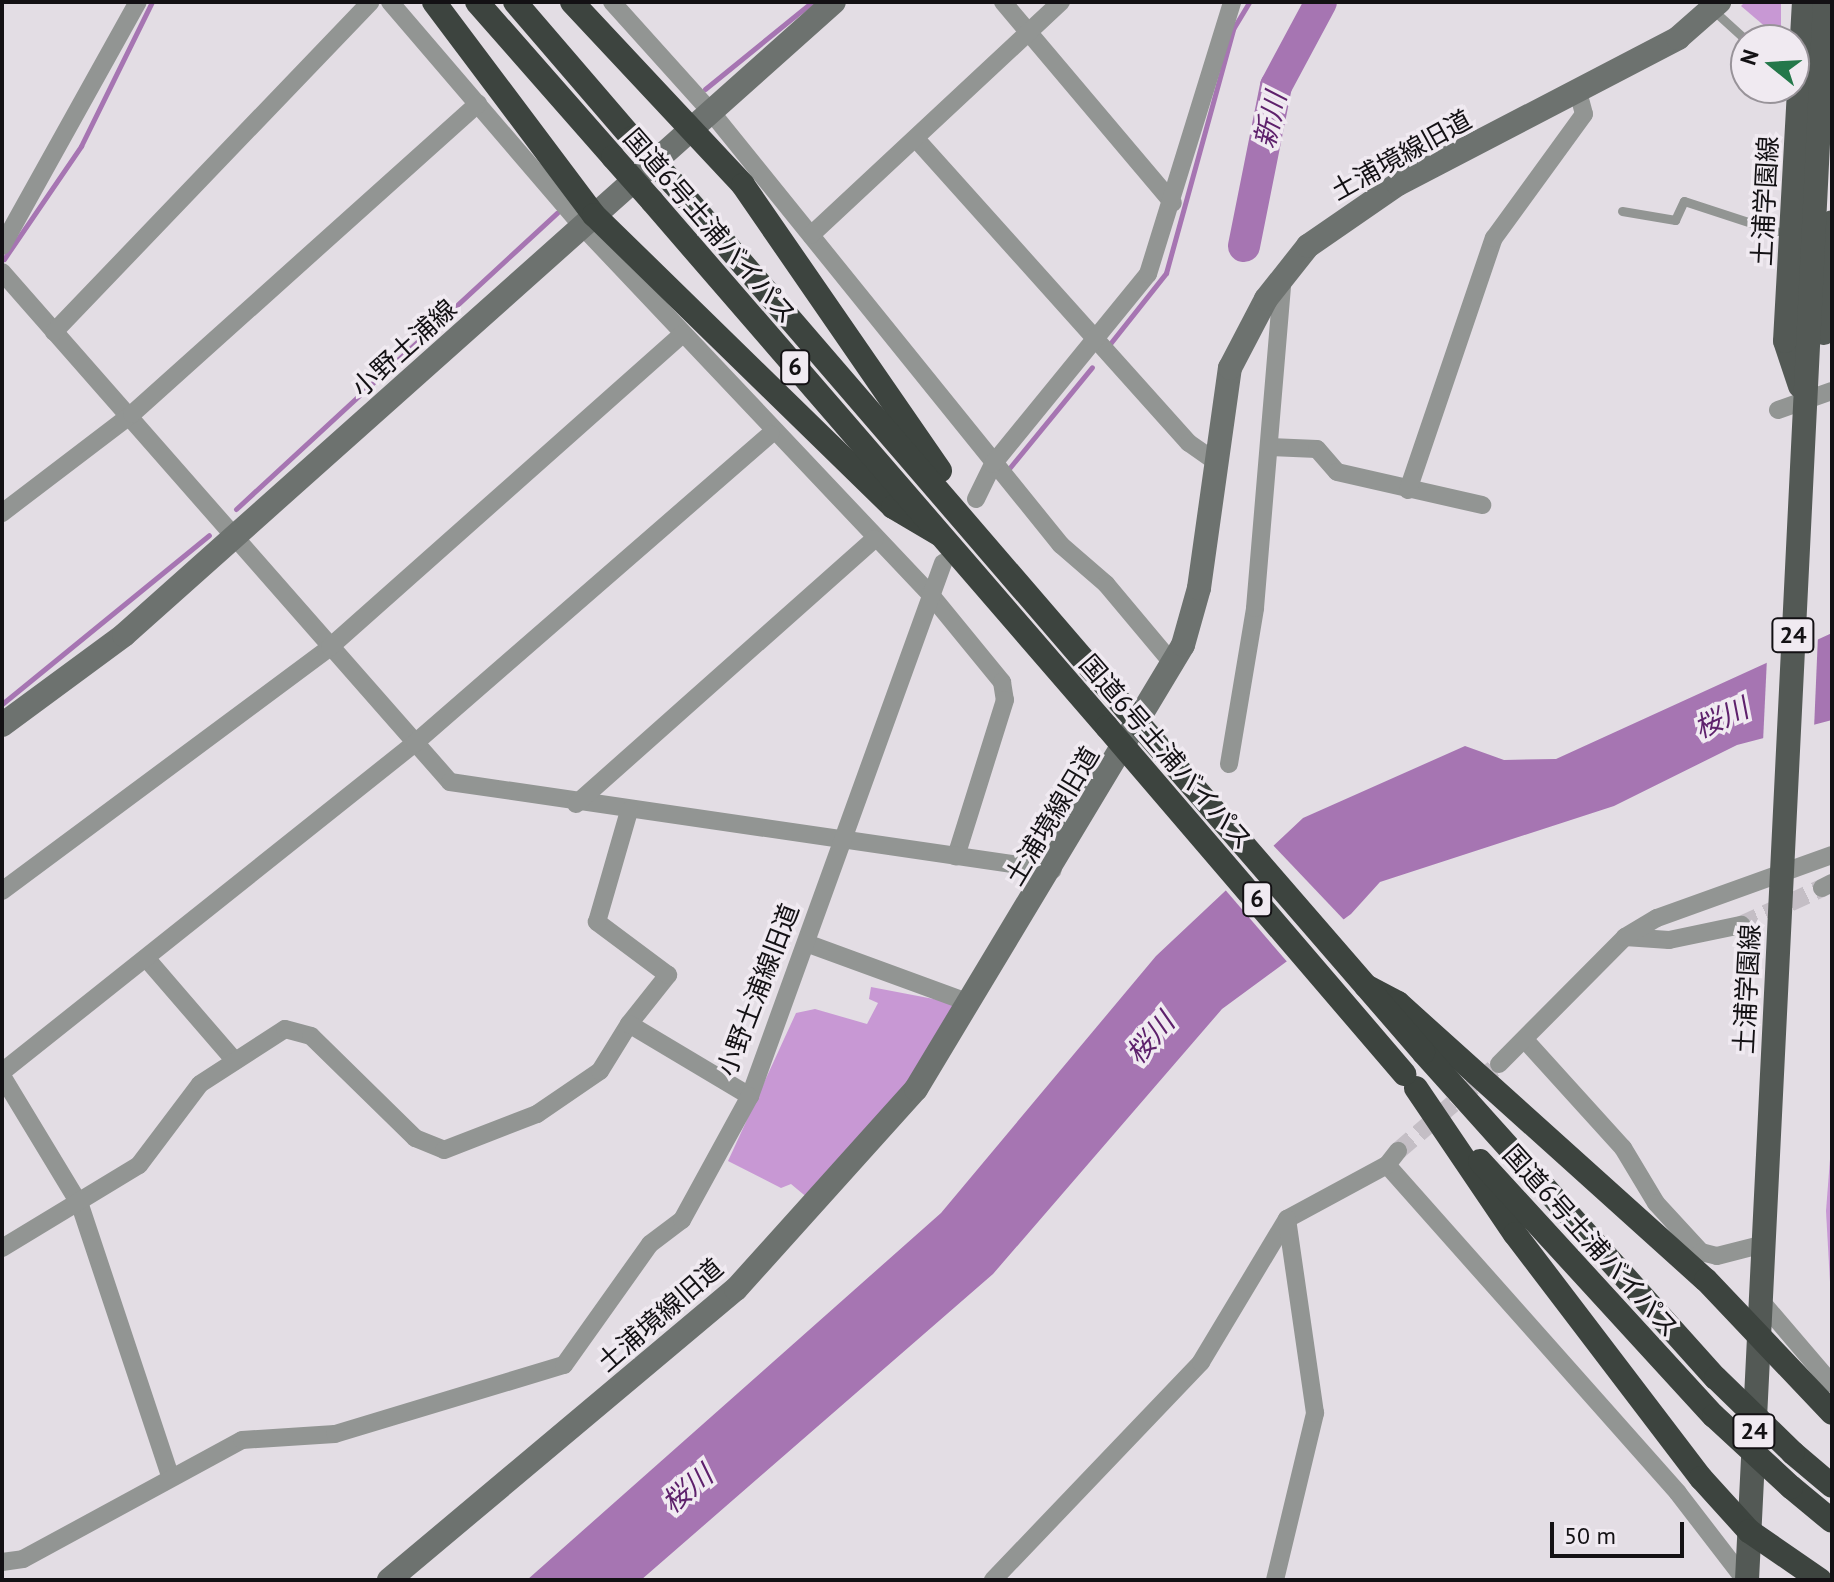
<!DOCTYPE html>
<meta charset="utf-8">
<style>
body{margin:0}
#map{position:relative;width:1834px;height:1582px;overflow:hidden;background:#e3dde4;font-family:"PT Sans","Noto Sans JP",sans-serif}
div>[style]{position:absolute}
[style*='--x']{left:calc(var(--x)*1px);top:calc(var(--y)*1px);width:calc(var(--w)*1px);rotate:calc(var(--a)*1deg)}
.green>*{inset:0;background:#c898d4}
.water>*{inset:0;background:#a675b2}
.pier>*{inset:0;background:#e3dde4}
.stream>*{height:5px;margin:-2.5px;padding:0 2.5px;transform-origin:2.5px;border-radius:2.5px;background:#a675b2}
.river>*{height:32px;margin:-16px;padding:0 16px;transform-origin:16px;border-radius:16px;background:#a675b2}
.street-tunnel>*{height:18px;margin-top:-9px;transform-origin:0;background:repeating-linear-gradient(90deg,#c4bec5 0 18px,transparent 0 27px)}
.lane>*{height:9px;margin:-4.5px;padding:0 4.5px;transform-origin:4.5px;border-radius:4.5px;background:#929593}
.street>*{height:18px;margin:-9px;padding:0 9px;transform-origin:9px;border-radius:9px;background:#929593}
.secondary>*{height:24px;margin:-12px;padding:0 12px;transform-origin:12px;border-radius:12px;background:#6d726f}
.primary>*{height:24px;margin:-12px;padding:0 12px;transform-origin:12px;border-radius:12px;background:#535955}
.highway>*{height:24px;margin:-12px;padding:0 12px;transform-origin:12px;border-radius:12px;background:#3d443f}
.highway-bridge>*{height:24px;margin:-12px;padding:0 12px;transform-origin:12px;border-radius:12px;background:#3d443f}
span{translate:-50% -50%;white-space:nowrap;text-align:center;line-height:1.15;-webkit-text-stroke:7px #f0eaf1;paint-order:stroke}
.shield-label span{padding:2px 6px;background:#f0eaf1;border:2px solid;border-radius:6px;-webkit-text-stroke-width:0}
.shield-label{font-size:24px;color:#131114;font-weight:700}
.street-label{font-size:26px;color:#131114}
.water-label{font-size:28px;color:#5e216c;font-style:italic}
.frame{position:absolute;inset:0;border:4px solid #131114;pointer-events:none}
.north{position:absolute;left:1730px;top:24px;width:80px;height:80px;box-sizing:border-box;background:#f0eaf1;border:2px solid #989399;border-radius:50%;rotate:288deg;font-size:22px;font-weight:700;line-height:32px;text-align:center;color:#131114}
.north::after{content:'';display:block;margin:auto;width:28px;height:36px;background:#24784a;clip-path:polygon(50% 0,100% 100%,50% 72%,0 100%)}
.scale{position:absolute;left:1550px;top:1522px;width:134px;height:36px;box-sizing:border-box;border:4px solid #131114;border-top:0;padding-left:10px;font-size:24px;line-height:28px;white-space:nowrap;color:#131114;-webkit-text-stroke:6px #f0eaf1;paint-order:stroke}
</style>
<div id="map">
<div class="green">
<i style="clip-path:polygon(1745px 2px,1781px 2px,1781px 40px,1741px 6px)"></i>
<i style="clip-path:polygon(871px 987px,965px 1005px,911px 1086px,809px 1199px,791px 1184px,781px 1188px,728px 1161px,796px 1013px,815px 1009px,867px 1024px,878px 1003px,869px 999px)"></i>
<i style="clip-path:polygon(1832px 1133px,1832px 1318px,1826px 1211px)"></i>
</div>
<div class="water">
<i style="clip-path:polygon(1832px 633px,1832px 720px,1737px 745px,1614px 806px,1380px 882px,1351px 914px,1222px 1009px,993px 1274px,641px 1580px,527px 1580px,941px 1213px,1156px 956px,1303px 818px,1465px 746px,1504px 760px,1556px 759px)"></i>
</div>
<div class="pier">
<i style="clip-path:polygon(1818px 635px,1814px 729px,1763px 742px,1767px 658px)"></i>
<i style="clip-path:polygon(1270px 842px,1346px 922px,1289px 964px,1222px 886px)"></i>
</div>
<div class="stream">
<i style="--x:705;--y:89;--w:138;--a:-39.1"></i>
<i style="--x:4;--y:259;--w:137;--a:-55.7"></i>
<i style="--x:81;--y:146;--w:161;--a:-63.8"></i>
<i style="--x:1109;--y:345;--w:92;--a:-51.6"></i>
<i style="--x:1166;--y:273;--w:253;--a:-74.6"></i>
<i style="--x:1233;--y:29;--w:31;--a:-59"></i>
<i style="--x:1007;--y:471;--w:134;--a:-50.7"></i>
<i style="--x:236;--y:509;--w:437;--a:-42.7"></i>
<i style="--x:2;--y:704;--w:267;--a:-39.2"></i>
</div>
<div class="river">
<i style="--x:1244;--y:246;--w:163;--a:-78.7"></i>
<i style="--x:1276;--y:86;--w:95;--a:-61.8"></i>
</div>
<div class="street-tunnel">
<i style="--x:1741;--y:925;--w:89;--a:-24.6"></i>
<i style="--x:1398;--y:1151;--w:133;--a:-40.7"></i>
</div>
<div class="lane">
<i style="--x:1713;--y:10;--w:45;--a:42.3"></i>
<i style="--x:1622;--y:211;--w:54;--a:9.6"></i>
<i style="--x:1675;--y:220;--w:21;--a:-65"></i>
<i style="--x:1684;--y:201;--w:109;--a:18.1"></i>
</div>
<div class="street">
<i style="--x:390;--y:2;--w:295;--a:49.4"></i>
<i style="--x:582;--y:226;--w:506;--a:46.6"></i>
<i style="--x:930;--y:594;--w:114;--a:50.7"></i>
<i style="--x:1002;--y:682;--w:18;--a:81"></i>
<i style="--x:1005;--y:700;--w:164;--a:107.4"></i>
<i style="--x:612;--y:2;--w:149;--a:48"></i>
<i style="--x:712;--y:113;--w:555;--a:51.07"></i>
<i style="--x:1061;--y:545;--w:60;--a:40.9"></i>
<i style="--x:1106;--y:584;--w:106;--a:50"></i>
<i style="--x:1003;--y:2;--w:263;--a:49.8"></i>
<i style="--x:917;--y:140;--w:407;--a:48.1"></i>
<i style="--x:1189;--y:443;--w:29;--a:35"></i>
<i style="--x:811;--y:235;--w:342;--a:-43"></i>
<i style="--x:2;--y:246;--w:279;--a:-60.9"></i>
<i style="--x:2;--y:272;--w:679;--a:48.7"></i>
<i style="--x:450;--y:782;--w:609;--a:8.3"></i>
<i style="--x:54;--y:332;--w:457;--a:-46.2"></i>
<i style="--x:1778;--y:410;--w:57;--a:-19.4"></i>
<i style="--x:1270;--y:447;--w:47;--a:2.4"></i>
<i style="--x:1317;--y:449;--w:30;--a:49"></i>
<i style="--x:1337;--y:472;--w:149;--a:12.8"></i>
<i style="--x:1408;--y:490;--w:266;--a:-71.2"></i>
<i style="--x:1494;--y:238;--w:153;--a:-54"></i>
<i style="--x:1584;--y:114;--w:24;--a:-105"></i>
<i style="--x:976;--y:499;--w:39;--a:-64"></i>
<i style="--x:993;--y:464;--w:245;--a:-50.8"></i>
<i style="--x:1148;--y:274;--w:285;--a:-72.8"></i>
<i style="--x:2;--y:513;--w:163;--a:-37.3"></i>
<i style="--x:132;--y:414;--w:465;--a:-41.9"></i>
<i style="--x:1229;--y:764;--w:158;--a:-80.5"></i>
<i style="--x:1255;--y:608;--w:332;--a:-85.2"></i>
<i style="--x:576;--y:804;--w:399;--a:-41.6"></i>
<i style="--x:1822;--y:888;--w:11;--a:-27"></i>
<i style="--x:2;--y:891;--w:409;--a:-36.6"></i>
<i style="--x:330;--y:647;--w:471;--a:-41.6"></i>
<i style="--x:1625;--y:937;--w:44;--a:3.9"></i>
<i style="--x:1669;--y:940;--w:74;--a:-11.8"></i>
<i style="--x:806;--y:943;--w:175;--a:20.1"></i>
<i style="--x:146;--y:958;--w:136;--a:49.2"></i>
<i style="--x:629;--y:1024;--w:63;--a:-51.5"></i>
<i style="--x:668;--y:975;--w:89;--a:-143.3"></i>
<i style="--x:597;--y:922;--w:116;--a:-73.9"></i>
<i style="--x:1526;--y:1041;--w:144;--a:47.8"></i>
<i style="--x:1623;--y:1148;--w:64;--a:59"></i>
<i style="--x:1656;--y:1203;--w:67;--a:47.4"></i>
<i style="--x:1701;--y:1252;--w:16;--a:14"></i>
<i style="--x:1717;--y:1256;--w:49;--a:-14.3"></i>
<i style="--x:1499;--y:1064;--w:179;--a:-45.2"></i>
<i style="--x:1625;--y:937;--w:37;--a:-31"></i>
<i style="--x:1657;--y:918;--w:186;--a:-19.8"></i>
<i style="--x:2;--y:1072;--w:528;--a:-38.54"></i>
<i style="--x:415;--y:743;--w:471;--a:-41"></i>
<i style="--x:2;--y:1076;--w:151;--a:58.8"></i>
<i style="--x:80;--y:1205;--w:286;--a:71.6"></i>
<i style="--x:1387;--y:1165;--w:438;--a:48.4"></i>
<i style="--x:1678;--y:1493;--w:110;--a:52.4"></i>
<i style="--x:2;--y:1248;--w:160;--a:-31.2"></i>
<i style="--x:139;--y:1165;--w:101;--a:-53"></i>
<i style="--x:200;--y:1084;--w:101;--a:-32.9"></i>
<i style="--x:285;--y:1029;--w:27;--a:15"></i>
<i style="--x:311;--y:1036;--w:146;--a:44.4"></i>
<i style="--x:415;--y:1138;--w:31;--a:22"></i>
<i style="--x:444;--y:1150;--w:100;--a:-21.2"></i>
<i style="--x:537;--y:1114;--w:76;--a:-34.3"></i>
<i style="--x:600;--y:1071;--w:55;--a:-58.3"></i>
<i style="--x:629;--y:1024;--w:141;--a:30.8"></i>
<i style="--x:750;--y:1096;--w:567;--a:-70.09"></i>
<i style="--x:1761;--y:1301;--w:109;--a:49.5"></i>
<i style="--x:2;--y:1562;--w:21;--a:-8"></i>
<i style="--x:23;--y:1559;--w:249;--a:-28.5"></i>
<i style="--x:242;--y:1440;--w:93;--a:-3.7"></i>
<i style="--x:335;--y:1434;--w:239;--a:-16.8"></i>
<i style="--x:564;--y:1365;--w:148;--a:-54.6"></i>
<i style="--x:650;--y:1244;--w:40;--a:-37"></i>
<i style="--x:682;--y:1220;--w:141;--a:-61.3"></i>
<i style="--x:993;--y:1580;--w:301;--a:-46.3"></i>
<i style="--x:1201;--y:1362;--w:167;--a:-59"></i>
<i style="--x:1287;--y:1219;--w:114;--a:-28.4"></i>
<i style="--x:1387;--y:1165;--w:18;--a:-52"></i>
<i style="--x:1275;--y:1580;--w:172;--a:-76.5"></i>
<i style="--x:1315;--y:1413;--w:196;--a:-98.2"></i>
</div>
<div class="secondary">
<i style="--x:2;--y:725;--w:152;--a:-36.4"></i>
<i style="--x:124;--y:635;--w:951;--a:-41.72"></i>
<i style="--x:389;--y:1580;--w:453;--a:-40"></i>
<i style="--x:736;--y:1289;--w:269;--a:-48"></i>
<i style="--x:916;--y:1089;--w:518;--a:-58.98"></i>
<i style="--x:1183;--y:645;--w:59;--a:-74.3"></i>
<i style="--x:1199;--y:588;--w:222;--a:-82"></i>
<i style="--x:1230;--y:368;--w:78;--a:-62.4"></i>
<i style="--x:1266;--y:299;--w:68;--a:-51.6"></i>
<i style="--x:1308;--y:246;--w:109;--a:-34.6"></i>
<i style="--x:1398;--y:184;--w:316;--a:-27.5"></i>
<i style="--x:1678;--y:38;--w:55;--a:-41.3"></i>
</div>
<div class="primary">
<i style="--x:1824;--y:333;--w:111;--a:-85.9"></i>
<i style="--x:1800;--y:386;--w:47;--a:-108.4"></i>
<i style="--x:1785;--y:341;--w:340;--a:-86.8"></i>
<i style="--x:1747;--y:1580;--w:1580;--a:-87.17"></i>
</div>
<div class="highway">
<i style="--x:434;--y:2;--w:266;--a:53.1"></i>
<i style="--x:594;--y:215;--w:418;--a:44.3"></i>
<i style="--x:893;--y:507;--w:53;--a:30.4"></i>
<i style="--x:477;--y:2;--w:206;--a:48.7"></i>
<i style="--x:515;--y:2;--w:179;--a:49.3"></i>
<i style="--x:572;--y:2;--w:250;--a:46.9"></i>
<i style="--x:743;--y:185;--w:347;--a:55.4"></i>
<i style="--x:673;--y:183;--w:694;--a:49.26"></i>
<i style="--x:652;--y:201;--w:695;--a:49.14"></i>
<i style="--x:1366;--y:986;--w:36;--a:28"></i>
<i style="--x:1398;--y:1003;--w:414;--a:42"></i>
<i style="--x:1706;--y:1280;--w:183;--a:46.5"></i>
<i style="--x:1423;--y:1052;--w:438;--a:48.1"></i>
<i style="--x:1416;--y:1088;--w:176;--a:55.9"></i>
<i style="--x:1515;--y:1234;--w:307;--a:52.7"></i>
<i style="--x:1701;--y:1478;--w:72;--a:47.8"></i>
<i style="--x:1749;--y:1531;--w:86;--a:34.6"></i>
<i style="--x:1480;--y:1161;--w:346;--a:47.5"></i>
<i style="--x:1793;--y:1453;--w:51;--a:40.2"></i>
<i style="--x:1791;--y:1487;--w:53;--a:39.7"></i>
</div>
<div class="highway-bridge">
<i style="--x:632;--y:138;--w:61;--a:47.7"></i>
<i style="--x:613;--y:157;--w:59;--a:48.4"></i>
<i style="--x:1126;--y:709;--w:454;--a:49.1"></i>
<i style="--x:1107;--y:727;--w:457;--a:49.4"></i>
<i style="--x:1716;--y:1378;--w:107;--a:44.2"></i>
<i style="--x:1714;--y:1416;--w:105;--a:42.7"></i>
</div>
<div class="shield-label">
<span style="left:795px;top:367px">6</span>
<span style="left:1793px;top:635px">24</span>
<span style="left:1257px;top:899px">6</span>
<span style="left:1754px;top:1431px">24</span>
</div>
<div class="street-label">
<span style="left:1401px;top:155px;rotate:-29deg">土浦境線旧道</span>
<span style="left:1765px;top:201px;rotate:-87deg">土浦学園線</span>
<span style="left:710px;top:226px;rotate:49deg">国道6号土浦バイパス</span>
<span style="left:404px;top:348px;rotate:-42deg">小野土浦線</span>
<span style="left:1166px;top:752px;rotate:49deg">国道6号土浦バイパス</span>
<span style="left:1052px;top:816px;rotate:-59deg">土浦境線旧道</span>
<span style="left:1747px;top:989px;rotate:-87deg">土浦学園線</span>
<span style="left:758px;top:990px;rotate:-69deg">小野土浦線旧道</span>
<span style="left:1591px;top:1241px;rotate:48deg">国道6号土浦バイパス</span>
<span style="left:660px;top:1315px;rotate:-41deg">土浦境線旧道</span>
</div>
<div class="water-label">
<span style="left:1270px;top:120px;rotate:-77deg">新川</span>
<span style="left:1721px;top:718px;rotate:-25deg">桜川</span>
<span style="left:1150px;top:1038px;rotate:-49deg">桜川</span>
<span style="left:687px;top:1489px;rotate:-40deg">桜川</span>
</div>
<div class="frame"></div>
<div class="north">N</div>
<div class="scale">50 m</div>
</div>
